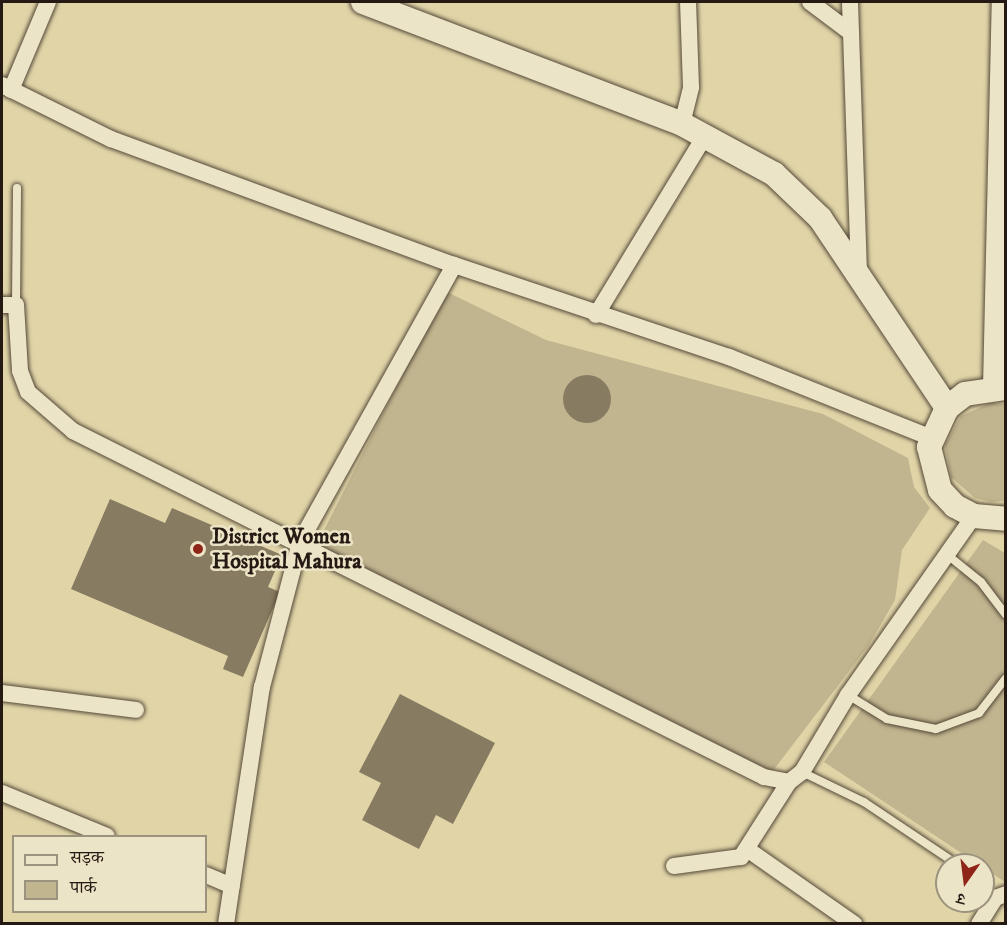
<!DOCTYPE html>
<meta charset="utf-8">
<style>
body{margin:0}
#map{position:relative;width:1007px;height:925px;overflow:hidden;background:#e1d5a8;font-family:"IM FELL DW Pica","Noto Serif Devanagari",serif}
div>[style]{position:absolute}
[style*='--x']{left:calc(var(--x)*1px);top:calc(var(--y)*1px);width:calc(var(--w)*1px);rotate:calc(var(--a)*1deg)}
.green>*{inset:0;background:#c1b58f}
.building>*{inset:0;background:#877b61}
.round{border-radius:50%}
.roads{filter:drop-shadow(0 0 2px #544839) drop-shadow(0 0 2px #544839)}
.lane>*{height:8px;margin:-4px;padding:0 4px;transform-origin:4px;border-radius:4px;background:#ece4c6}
.street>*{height:16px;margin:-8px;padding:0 8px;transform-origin:8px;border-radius:8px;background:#ece4c6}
.secondary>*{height:24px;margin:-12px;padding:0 12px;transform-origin:12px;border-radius:12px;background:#ece4c6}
.dots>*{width:16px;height:16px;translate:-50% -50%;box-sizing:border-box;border:3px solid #ece4c6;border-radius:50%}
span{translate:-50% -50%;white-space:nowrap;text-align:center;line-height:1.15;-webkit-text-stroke:5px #ece4c6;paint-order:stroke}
.poi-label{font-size:22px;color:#251914;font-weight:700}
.left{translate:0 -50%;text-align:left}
.frame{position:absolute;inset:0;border:3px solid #251914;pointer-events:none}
.legend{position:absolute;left:12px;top:835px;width:195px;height:78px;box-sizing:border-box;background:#ece4c6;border:2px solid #9c937f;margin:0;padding:8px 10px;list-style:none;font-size:18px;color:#251914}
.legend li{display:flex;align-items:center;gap:12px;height:30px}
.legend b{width:30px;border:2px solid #9c937f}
.north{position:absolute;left:935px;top:853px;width:60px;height:60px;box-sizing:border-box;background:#ece4c6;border:2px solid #9c937f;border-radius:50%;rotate:194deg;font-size:16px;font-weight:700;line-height:24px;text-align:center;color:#251914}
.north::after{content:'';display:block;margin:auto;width:21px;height:27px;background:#8f2418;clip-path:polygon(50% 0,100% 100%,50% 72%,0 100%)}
</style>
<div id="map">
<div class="green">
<i style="clip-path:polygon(445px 291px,546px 340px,823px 414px,908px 458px,914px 487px,930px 508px,902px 550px,895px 600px,869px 645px,772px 772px,317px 544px)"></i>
<i style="clip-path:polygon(990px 403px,1006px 404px,1005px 501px,991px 502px,975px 498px,951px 477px,945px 445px,961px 416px)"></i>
<i style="clip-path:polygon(983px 540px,1005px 553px,1005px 882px,824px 762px)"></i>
</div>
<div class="building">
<i class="round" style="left:563px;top:375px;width:48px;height:48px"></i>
<i style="clip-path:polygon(110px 499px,165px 523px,172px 508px,282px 555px,268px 587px,280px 592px,243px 677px,223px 669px,228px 656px,71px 589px)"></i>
<i style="clip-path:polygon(400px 694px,495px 743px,453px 824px,436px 815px,419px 849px,362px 820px,381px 783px,359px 772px)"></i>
</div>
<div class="roads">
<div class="lane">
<i style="--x:16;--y:305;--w:117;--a:-89.5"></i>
<i style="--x:950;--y:557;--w:40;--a:39"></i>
<i style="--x:981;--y:582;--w:41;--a:52.9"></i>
<i style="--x:848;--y:695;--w:46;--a:31.6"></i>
<i style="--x:887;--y:719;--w:50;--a:11.5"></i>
<i style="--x:936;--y:729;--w:46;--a:-20.4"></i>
<i style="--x:979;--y:713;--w:44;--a:-52.4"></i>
<i style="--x:802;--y:772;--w:69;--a:25.8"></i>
<i style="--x:864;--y:802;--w:113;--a:33.8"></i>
</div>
<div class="street">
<i style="--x:810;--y:2;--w:50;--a:36.9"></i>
<i style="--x:850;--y:2;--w:274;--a:88.1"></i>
<i style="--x:2;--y:85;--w:122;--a:26.4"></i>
<i style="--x:111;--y:139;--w:365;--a:20.2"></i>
<i style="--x:11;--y:90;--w:95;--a:-67.2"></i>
<i style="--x:682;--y:124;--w:38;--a:-76"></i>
<i style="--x:691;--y:87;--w:85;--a:-92"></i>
<i style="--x:2;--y:305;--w:14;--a:0"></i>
<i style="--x:16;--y:305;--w:66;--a:86.5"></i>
<i style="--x:20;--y:371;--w:22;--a:69"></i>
<i style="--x:28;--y:392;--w:60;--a:40.9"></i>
<i style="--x:73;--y:431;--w:773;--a:26.6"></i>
<i style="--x:764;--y:777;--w:25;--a:11"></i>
<i style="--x:789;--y:782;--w:16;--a:-38"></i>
<i style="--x:802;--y:772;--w:90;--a:-59.1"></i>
<i style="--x:848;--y:695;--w:219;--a:-54.9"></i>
<i style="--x:596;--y:315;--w:210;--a:-58.7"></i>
<i style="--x:2;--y:693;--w:135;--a:7.2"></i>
<i style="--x:2;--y:793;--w:113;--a:22.3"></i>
<i style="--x:747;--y:849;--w:131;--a:35"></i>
<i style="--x:674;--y:866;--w:68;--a:-7.7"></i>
<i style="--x:741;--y:857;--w:89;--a:-57.4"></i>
<i style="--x:206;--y:875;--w:28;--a:23"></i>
<i style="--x:226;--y:924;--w:240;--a:-81.4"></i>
<i style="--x:262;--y:687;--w:150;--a:-75.3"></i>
<i style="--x:300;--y:542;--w:317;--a:-60.9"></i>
<i style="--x:454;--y:265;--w:290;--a:18.5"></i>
<i style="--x:729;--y:357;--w:219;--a:21.8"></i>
<i style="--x:979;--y:924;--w:31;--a:-58"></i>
<i style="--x:995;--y:898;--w:12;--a:-20"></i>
</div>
<div class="secondary">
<i style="--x:363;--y:2;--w:342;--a:20.9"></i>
<i style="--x:682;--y:124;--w:105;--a:28.5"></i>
<i style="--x:774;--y:174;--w:64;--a:43.7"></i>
<i style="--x:820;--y:218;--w:229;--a:56.2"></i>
<i style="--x:995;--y:388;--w:386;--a:-88.7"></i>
<i style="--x:1006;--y:388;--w:41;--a:171.7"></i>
<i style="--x:965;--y:394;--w:23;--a:142"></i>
<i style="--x:947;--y:408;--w:43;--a:114.8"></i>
<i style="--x:929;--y:447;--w:44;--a:75.7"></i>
<i style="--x:940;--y:490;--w:22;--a:47"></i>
<i style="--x:955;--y:506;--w:21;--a:28"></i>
<i style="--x:974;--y:516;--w:32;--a:5"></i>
</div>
</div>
<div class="dots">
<i style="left:198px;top:549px;background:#8f2418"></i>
</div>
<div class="poi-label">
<span class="left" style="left:212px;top:549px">District Women<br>Hospital Mahura</span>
</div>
<div class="frame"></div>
<ul class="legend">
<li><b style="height:8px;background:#ece4c6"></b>सड़क</li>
<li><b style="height:16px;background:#c1b58f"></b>पार्क</li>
</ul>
<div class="north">उ</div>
</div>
